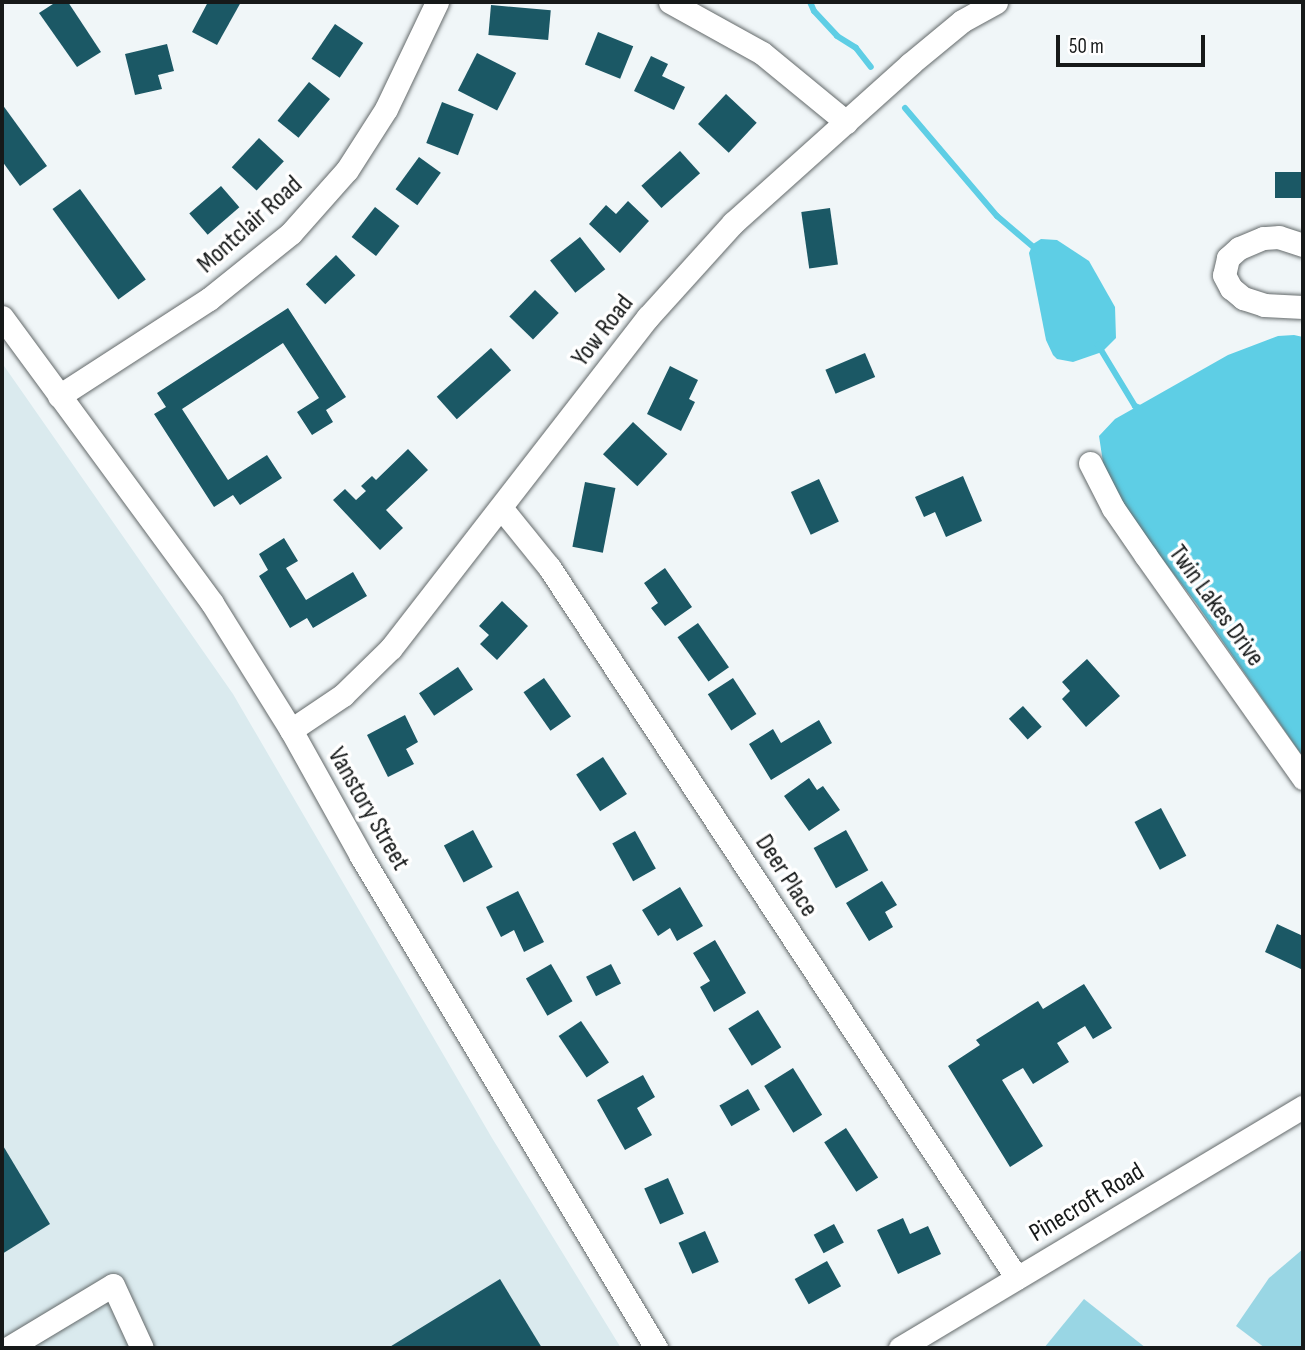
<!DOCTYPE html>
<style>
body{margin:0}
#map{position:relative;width:1305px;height:1350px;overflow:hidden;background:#f0f6f8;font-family:"Sofia Sans Condensed",sans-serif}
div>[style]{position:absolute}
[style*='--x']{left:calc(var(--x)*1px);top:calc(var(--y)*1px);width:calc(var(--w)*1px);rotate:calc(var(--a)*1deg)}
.built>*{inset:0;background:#daeaee}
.green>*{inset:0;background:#99d6e4}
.water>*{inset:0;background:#5ecee5}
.stream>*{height:6px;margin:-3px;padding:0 3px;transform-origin:3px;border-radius:3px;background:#5ecee5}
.building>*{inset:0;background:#1b5865;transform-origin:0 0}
.roads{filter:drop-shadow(0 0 2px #646a6b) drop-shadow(0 0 2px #646a6b)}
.minor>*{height:23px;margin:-11.5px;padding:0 11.5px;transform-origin:11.5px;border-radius:11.5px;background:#fff}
span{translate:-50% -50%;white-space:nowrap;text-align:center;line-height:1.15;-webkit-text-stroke:7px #fff;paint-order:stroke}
.street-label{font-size:26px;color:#161919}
.frame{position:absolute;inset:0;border:4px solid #161919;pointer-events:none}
.scale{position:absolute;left:1056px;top:35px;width:149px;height:32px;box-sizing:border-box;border:4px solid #161919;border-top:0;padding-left:9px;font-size:21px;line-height:24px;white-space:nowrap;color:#161919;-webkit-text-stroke:5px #fff;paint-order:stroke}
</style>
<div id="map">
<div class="built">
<i style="clip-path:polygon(2px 363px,233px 694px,492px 1138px,621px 1348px,2px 1348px)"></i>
</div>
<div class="green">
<i style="clip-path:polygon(1303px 1249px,1303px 1348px,1265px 1348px,1236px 1326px,1269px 1278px)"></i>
<i style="clip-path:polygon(1084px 1299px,1146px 1348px,1044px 1348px)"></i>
</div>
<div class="water">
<i style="clip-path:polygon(1041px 239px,1057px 240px,1089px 261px,1115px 307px,1116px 338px,1102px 352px,1073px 362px,1057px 359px,1053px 355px,1046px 340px,1029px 253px,1033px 244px)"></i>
<i style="clip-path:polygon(1294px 335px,1303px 337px,1303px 757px,1196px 603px,1131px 518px,1104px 469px,1099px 436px,1115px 419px,1228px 355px,1278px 336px)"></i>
</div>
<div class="stream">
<i style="--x:810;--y:2;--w:10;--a:66"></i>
<i style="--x:814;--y:11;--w:34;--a:47"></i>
<i style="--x:837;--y:36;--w:22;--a:32"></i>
<i style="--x:856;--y:48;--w:24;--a:52"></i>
<i style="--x:905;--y:108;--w:142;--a:49.6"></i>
<i style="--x:997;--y:216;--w:54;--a:40.5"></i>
<i style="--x:1098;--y:345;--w:71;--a:58.8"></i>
<i style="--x:1135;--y:406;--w:5;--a:22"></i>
</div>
<div class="building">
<i style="clip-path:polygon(56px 2px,68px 2px,101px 52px,77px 67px,39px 13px)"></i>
<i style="clip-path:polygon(208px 2px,241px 2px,217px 45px,192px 32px)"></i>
<i style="left:491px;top:5px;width:60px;height:30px;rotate:5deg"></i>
<i style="left:335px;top:24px;width:34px;height:42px;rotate:34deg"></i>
<i style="left:598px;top:32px;width:38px;height:35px;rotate:22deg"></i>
<i style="clip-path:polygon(167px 44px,174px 71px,158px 75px,162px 89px,135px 95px,125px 54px)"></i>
<i style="left:477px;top:53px;width:44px;height:42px;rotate:27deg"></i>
<i style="clip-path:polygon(651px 56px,668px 64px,662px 76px,685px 87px,674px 110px,634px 91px)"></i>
<i style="left:309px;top:82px;width:27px;height:50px;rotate:39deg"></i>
<i style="left:726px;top:94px;width:42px;height:41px;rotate:43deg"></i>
<i style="left:442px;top:102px;width:34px;height:44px;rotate:21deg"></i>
<i style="clip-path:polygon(2px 104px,47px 166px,20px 186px,2px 161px)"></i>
<i style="left:259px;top:138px;width:34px;height:40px;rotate:43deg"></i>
<i style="left:680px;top:151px;width:30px;height:52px;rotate:48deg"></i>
<i style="left:419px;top:157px;width:27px;height:40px;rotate:36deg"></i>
<i style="left:1303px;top:172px;width:26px;height:28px;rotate:90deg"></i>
<i style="left:221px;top:186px;width:28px;height:42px;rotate:49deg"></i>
<i style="left:80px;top:189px;width:112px;height:34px;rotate:54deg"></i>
<i style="clip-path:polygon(628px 201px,649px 221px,620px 253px,589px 224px,606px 205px,616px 214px)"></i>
<i style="left:375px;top:207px;width:31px;height:38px;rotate:38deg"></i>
<i style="left:830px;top:208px;width:57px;height:29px;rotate:82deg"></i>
<i style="left:580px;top:237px;width:41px;height:38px;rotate:52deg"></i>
<i style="left:336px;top:255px;width:28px;height:42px;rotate:46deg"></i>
<i style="left:535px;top:290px;width:33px;height:37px;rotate:44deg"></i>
<i style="clip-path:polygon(288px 308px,346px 397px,326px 410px,333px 422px,312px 435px,297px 412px,319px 398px,283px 343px,182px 409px,228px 480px,267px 455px,282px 478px,240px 505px,233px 495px,214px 507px,154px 414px,166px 407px,157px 393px)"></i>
<i style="left:491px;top:348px;width:30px;height:73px;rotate:48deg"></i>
<i style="left:865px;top:353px;width:26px;height:43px;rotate:67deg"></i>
<i style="clip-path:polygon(670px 366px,698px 380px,689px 399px,695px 402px,681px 431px,647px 414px)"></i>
<i style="left:633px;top:422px;width:47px;height:44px;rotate:43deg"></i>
<i style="clip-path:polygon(408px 449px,428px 470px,386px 510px,403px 528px,380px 550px,333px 500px,345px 489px,356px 500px,366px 491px,361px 486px,372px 476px,376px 480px)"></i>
<i style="clip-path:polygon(963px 476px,982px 521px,946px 537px,935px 512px,924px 517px,915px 497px)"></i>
<i style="left:819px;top:479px;width:47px;height:31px;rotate:65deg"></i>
<i style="left:585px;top:482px;width:31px;height:66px;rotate:11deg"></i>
<i style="clip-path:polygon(284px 538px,298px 561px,286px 568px,306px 600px,353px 572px,367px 596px,313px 628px,307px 618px,290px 628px,259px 576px,268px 570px,259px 554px)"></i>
<i style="clip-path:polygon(665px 568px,692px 607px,665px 626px,651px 608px,658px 603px,644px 583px)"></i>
<i style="clip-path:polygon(502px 601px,528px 626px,497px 660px,480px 644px,489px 635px,479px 626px)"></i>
<i style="left:698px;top:623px;width:54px;height:25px;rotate:55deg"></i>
<i style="clip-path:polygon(1087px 659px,1120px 696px,1086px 727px,1062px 699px,1070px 691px,1062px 682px)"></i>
<i style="left:458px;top:667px;width:27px;height:47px;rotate:56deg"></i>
<i style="left:544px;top:678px;width:47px;height:25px;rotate:55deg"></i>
<i style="left:733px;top:678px;width:43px;height:30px;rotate:57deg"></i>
<i style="left:1023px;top:706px;width:28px;height:19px;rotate:48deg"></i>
<i style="clip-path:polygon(405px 715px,418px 742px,406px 749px,414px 764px,388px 777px,367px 735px)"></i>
<i style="clip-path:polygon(819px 720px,832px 743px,771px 780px,749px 744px,773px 729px,781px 743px)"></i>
<i style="left:603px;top:757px;width:44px;height:32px;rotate:57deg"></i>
<i style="clip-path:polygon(809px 778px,817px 790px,823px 786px,840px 810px,809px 831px,784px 796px)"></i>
<i style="left:1161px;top:808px;width:54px;height:30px;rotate:62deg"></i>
<i style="left:473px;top:830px;width:42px;height:33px;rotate:62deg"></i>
<i style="left:846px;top:830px;width:46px;height:37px;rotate:61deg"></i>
<i style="left:635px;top:831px;width:43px;height:26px;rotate:61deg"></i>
<i style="clip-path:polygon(882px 881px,897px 905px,885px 912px,893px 927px,869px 941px,846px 903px)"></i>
<i style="clip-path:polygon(680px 887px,703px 926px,677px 941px,670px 928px,658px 936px,642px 910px)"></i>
<i style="clip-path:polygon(518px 891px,544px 942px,524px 952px,514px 930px,501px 937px,486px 907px)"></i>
<i style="clip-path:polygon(1277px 924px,1303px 936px,1303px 970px,1265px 952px)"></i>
<i style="clip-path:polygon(715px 940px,746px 993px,714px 1012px,700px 987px,710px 981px,693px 953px)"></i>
<i style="left:551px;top:964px;width:43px;height:29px;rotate:60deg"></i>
<i style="left:611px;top:964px;width:22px;height:28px;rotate:63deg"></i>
<i style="clip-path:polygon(1084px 984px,1112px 1028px,1093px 1039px,1085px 1026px,1057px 1043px,1069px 1062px,1033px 1084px,1023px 1068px,1002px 1080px,1043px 1146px,1010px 1167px,948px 1066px,980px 1045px,976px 1040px,1038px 1001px,1043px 1009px)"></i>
<i style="left:758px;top:1010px;width:44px;height:35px;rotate:58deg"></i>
<i style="left:581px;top:1021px;width:50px;height:27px;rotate:56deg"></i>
<i style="left:793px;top:1068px;width:55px;height:34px;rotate:58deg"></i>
<i style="clip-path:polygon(643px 1075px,655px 1097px,637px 1108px,652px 1135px,625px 1150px,597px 1100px)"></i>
<i style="left:748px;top:1089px;width:24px;height:33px;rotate:60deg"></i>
<i style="left:846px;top:1128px;width:59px;height:26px;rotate:57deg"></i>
<i style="clip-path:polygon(2px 1144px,50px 1224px,2px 1254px)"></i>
<i style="left:668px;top:1178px;width:39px;height:26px;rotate:66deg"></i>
<i style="clip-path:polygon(903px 1218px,910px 1234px,928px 1226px,941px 1254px,898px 1274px,877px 1230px)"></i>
<i style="left:834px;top:1224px;width:21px;height:23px;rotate:62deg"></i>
<i style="left:705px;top:1231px;width:34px;height:29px;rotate:66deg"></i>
<i style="left:827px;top:1261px;width:29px;height:37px;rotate:61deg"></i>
<i style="clip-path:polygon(500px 1279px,542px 1348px,388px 1348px)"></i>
</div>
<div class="roads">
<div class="minor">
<i style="--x:670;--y:2;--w:105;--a:29"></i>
<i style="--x:762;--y:53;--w:109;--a:39.4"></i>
<i style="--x:1303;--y:245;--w:25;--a:-162"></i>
<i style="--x:1279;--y:237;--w:16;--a:176"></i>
<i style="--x:1263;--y:238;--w:26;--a:157"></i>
<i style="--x:1239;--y:248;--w:15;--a:138"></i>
<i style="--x:1228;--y:258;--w:17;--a:103"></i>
<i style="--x:1224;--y:275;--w:15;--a:62"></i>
<i style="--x:1231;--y:288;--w:16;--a:40"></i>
<i style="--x:1243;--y:298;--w:22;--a:18"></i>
<i style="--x:1264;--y:305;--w:39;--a:3"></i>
<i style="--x:2;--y:317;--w:355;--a:53.7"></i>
<i style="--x:212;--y:603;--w:150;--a:58.1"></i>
<i style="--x:291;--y:730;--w:144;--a:60.9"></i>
<i style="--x:361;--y:856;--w:574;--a:59.05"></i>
<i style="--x:59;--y:396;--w:179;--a:-32.9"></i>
<i style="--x:209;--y:299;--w:105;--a:-38.8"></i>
<i style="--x:291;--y:233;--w:84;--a:-48.4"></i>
<i style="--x:347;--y:170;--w:72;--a:-57.4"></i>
<i style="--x:386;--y:109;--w:119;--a:-64.5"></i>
<i style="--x:1090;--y:463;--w:51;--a:62.9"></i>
<i style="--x:1113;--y:508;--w:58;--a:55.5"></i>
<i style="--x:1146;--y:556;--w:272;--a:54.7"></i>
<i style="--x:502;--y:509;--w:75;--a:51"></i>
<i style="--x:549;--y:567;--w:851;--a:56.65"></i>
<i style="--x:291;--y:730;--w:63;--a:-33.9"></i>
<i style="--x:343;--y:695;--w:67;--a:-44.4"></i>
<i style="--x:391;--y:648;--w:419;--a:-52.2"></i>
<i style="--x:648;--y:317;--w:127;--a:-47.9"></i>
<i style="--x:733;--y:223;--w:238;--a:-41.9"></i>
<i style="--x:910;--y:64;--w:67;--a:-39.6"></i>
<i style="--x:962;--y:21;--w:39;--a:-29"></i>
<i style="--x:8;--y:1348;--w:122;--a:-31"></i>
<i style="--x:113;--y:1285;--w:69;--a:65.3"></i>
<i style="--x:900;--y:1348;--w:470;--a:-30.9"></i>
</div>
</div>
<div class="street-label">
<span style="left:250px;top:225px;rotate:-42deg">Montclair Road</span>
<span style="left:603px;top:331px;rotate:-52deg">Yow Road</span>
<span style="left:1216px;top:606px;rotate:54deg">Twin Lakes Drive</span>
<span style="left:368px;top:809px;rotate:60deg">Vanstory Street</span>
<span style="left:786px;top:876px;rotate:57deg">Deer Place</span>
<span style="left:1087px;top:1203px;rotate:-31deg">Pinecroft Road</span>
</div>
<div class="frame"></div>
<div class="scale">50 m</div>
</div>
